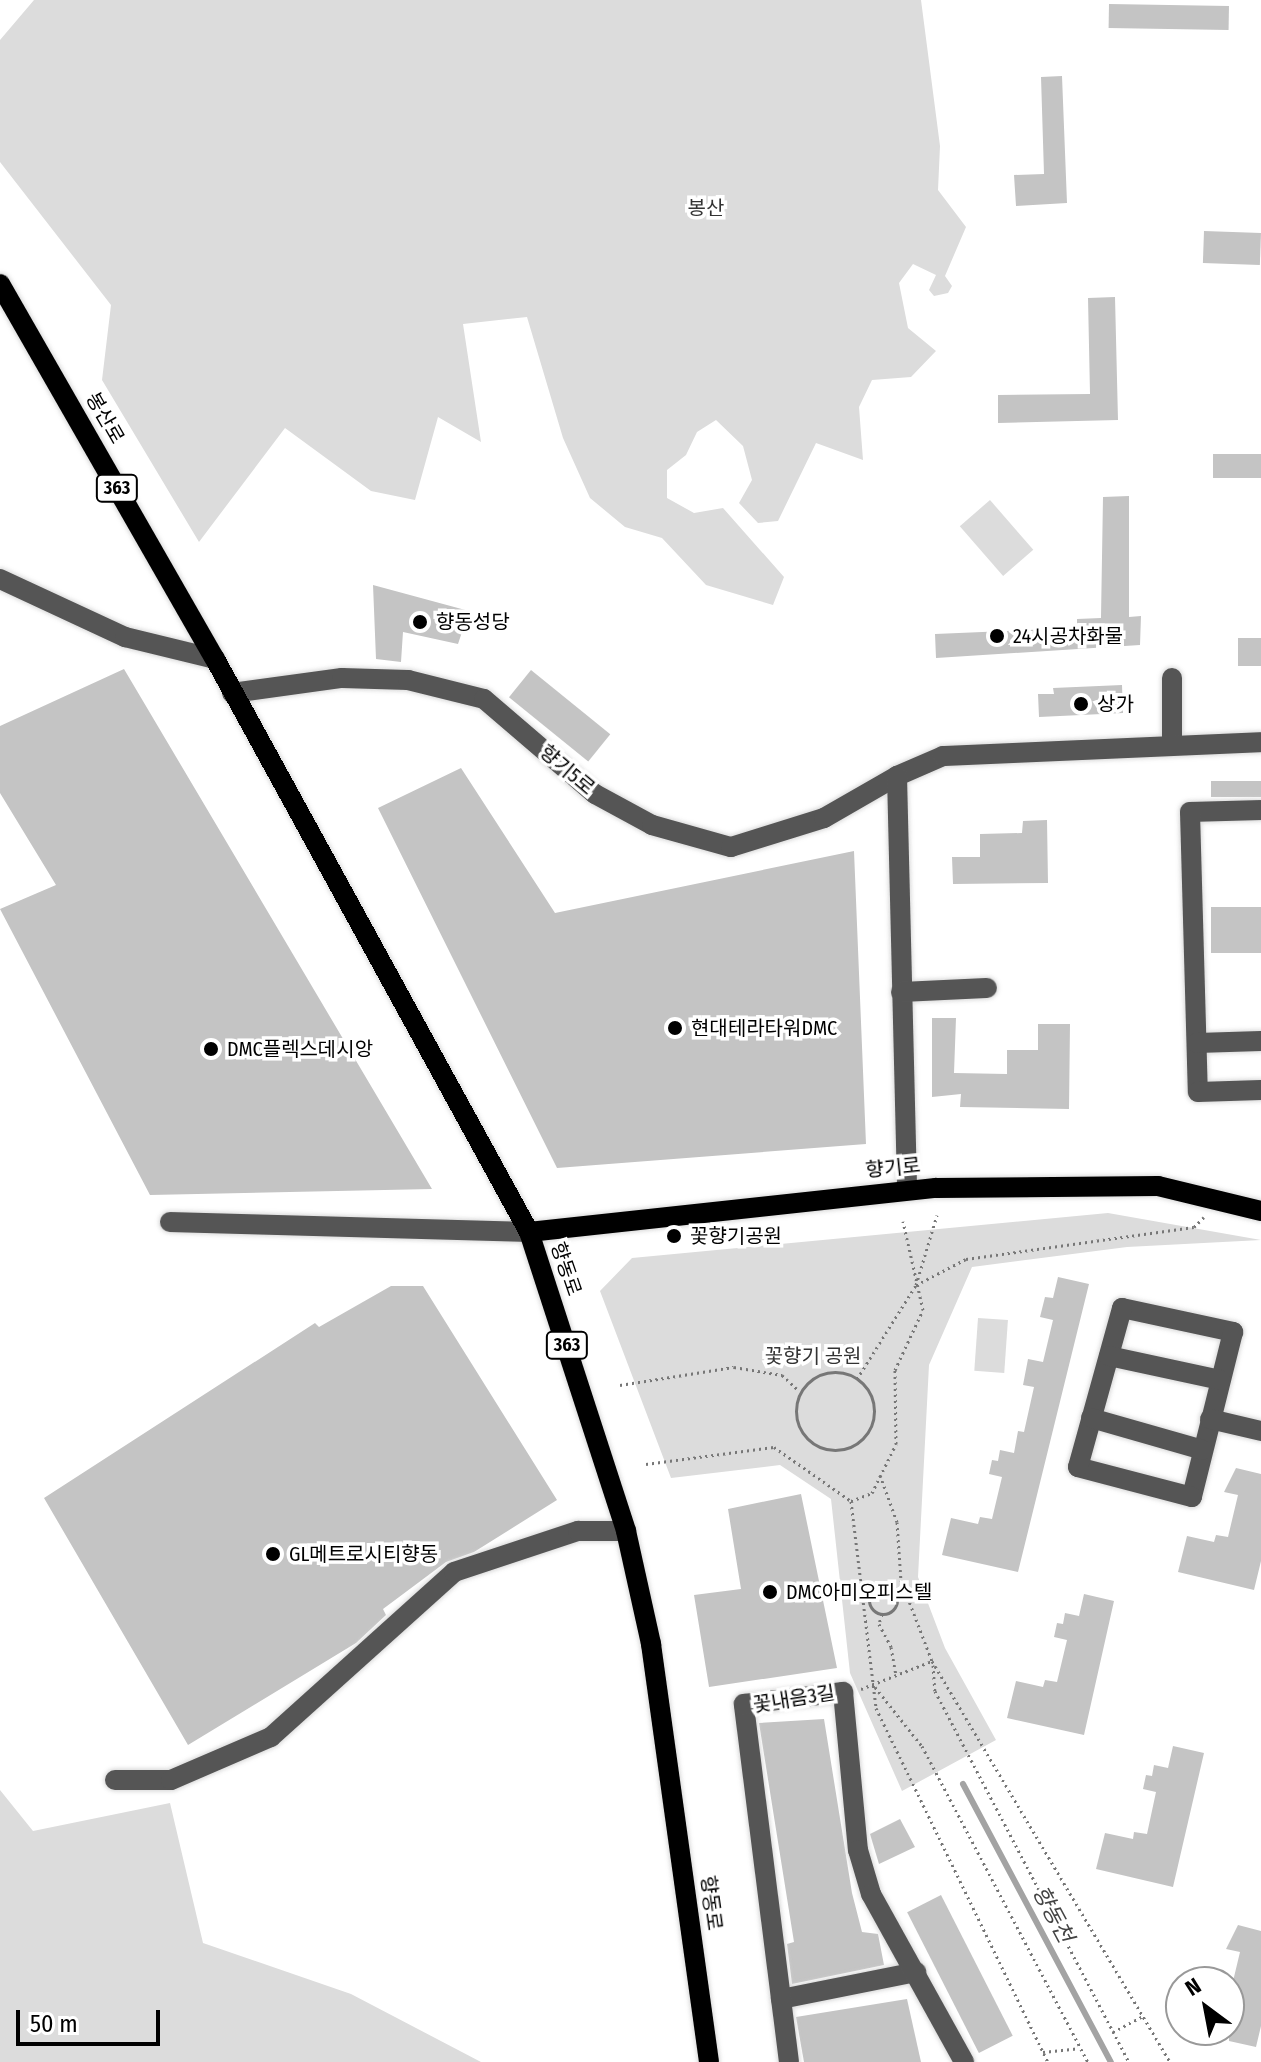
<!DOCTYPE html>
<meta charset="utf-8">
<style>
body{margin:0}
#map{position:relative;width:1261px;height:2062px;overflow:hidden;background:#fff;font-family:"Fira Sans Condensed","Noto Sans KR",sans-serif}
div>[style]{position:absolute}
[style*='--x']{left:calc(var(--x)*1px);top:calc(var(--y)*1px);width:calc(var(--w)*1px);rotate:calc(var(--a)*1deg)}
.green>*{inset:0;background:#dcdcdc;transform-origin:0 0}
.stream>*{height:6px;margin:-3px;padding:0 3px;transform-origin:3px;border-radius:3px;background:#a3a3a3}
.building>*{inset:0;background:#c4c4c4;transform-origin:0 0}
.path>*{height:3px;margin-top:-1.5px;transform-origin:0;background:repeating-linear-gradient(90deg,#777 0 2px,transparent 0 6px)}
.path>.ring{margin:-1.5px;padding:0;box-sizing:content-box;background:none;border:3px solid #777;border-radius:50%}
.roads{filter:drop-shadow(0 0 2px #dbdbdb) drop-shadow(0 0 2px #dbdbdb)}
.minor>*{height:20px;margin:-10px;padding:0 10px;transform-origin:10px;border-radius:10px;background:#555}
.major>*{height:20px;margin:-10px;padding:0 10px;transform-origin:10px;border-radius:10px;background:#000}
.dots>*{width:22px;height:22px;translate:-50% -50%;box-sizing:border-box;border:4px solid #fff;border-radius:50%}
span{translate:-50% -50%;white-space:nowrap;text-align:center;line-height:1.15;-webkit-text-stroke:7px #fff;paint-order:stroke}
.shield-label span{padding:2px 6px;background:#fff;border:2px solid;border-radius:6px;-webkit-text-stroke-width:0}
.shield-label{font-size:18px;color:#000;font-weight:700}
.park-label{font-size:20px;color:#333}
.street-label{font-size:20px;color:#000}
.poi-label{font-size:20px;color:#000}
.left{translate:0 -50%;text-align:left}
.water-label{font-size:22px;color:#444;font-style:italic}
.north{position:absolute;left:1165px;top:1966px;width:80px;height:80px;box-sizing:border-box;background:#fff;border:2px solid #999;border-radius:50%;rotate:328deg;font-size:22px;font-weight:700;line-height:32px;text-align:center;color:#000}
.north::after{content:'';display:block;margin:auto;width:28px;height:36px;background:#000;clip-path:polygon(50% 0,100% 100%,50% 72%,0 100%)}
.scale{position:absolute;left:16px;top:2010px;width:144px;height:36px;box-sizing:border-box;border:4px solid #000;border-top:0;padding-left:10px;font-size:24px;line-height:28px;white-space:nowrap;color:#000;-webkit-text-stroke:6px #fff;paint-order:stroke}
</style>
<div id="map">
<div class="green">
<i style="clip-path:polygon(34px 0,921px 0,940px 146px,938px 190px,966px 227px,945px 276px,952px 286px,948px 293px,934px 296px,929px 290px,936px 275px,913px 264px,899px 283px,908px 328px,936px 351px,911px 377px,872px 380px,859px 407px,863px 460px,816px 443px,778px 521px,758px 523px,739px 503px,752px 480px,743px 446px,716px 420px,697px 432px,686px 455px,667px 470px,667px 498px,694px 513px,723px 508px,784px 577px,773px 605px,706px 585px,662px 538px,625px 527px,590px 498px,563px 438px,527px 317px,463px 324px,481px 442px,438px 417px,415px 500px,371px 491px,285px 428px,199px 542px,102px 380px,111px 305px,0 162px,0 40px)"></i>
<i style="left:990px;top:500px;width:66px;height:40px;rotate:49deg"></i>
<i style="clip-path:polygon(1108px 1213px,1261px 1240px,1127px 1247px,972px 1267px,929px 1365px,918px 1577px,945px 1648px,996px 1740px,902px 1791px,850px 1673px,831px 1499px,780px 1465px,671px 1478px,600px 1291px,632px 1258px)"></i>
<i style="left:978px;top:1318px;width:30px;height:53px;rotate:4deg"></i>
<i style="clip-path:polygon(0 1790px,33px 1831px,170px 1803px,203px 1943px,351px 1994px,481px 2062px,0 2062px)"></i>
</div>
<div class="stream">
<i style="--x:963;--y:1784;--w:315;--a:62"></i>
</div>
<div class="building">
<i style="left:1109px;top:4px;width:120px;height:24px;rotate:1deg"></i>
<i style="clip-path:polygon(1062px 76px,1067px 203px,1016px 206px,1014px 175px,1044px 174px,1041px 77px)"></i>
<i style="left:1204px;top:231px;width:57px;height:32px;rotate:2deg"></i>
<i style="clip-path:polygon(1115px 297px,1118px 420px,998px 423px,998px 395px,1090px 394px,1088px 298px)"></i>
<i style="left:1261px;top:454px;width:24px;height:48px;rotate:90deg"></i>
<i style="clip-path:polygon(1129px 496px,1129px 617px,1141px 616px,1140px 645px,936px 658px,935px 634px,1077px 628px,1077px 619px,1101px 618px,1103px 497px)"></i>
<i style="clip-path:polygon(373px 585px,469px 611px,458px 644px,403px 632px,401px 662px,376px 659px)"></i>
<i style="left:1261px;top:638px;width:28px;height:23px;rotate:90deg"></i>
<i style="clip-path:polygon(124px 669px,432px 1189px,150px 1195px,0 909px,56px 885px,0 793px,0 726px)"></i>
<i style="left:531px;top:670px;width:102px;height:35px;rotate:39deg"></i>
<i style="clip-path:polygon(1122px 685px,1123px 713px,1039px 717px,1038px 694px,1054px 694px,1053px 688px)"></i>
<i style="clip-path:polygon(461px 768px,555px 913px,854px 851px,866px 1144px,557px 1168px,378px 808px)"></i>
<i style="left:1261px;top:781px;width:16px;height:50px;rotate:90deg"></i>
<i style="clip-path:polygon(1047px 820px,1048px 883px,953px 884px,952px 857px,980px 857px,980px 834px,1022px 833px,1023px 821px)"></i>
<i style="left:1261px;top:907px;width:46px;height:50px;rotate:90deg"></i>
<i style="clip-path:polygon(932px 1018px,956px 1018px,954px 1073px,1007px 1074px,1007px 1050px,1038px 1050px,1038px 1024px,1070px 1024px,1069px 1109px,960px 1107px,961px 1094px,932px 1097px)"></i>
<i style="clip-path:polygon(1058px 1277px,1089px 1284px,1018px 1572px,942px 1555px,951px 1518px,978px 1524px,980px 1517px,992px 1519px,1002px 1477px,989px 1474px,992px 1460px,998px 1461px,1000px 1450px,1014px 1453px,1018px 1431px,1024px 1432px,1034px 1387px,1023px 1385px,1028px 1359px,1043px 1362px,1053px 1320px,1040px 1317px,1045px 1297px,1053px 1298px)"></i>
<i style="clip-path:polygon(391px 1286px,423px 1286px,557px 1500px,474px 1552px,446px 1562px,383px 1609px,386px 1615px,356px 1643px,188px 1745px,44px 1498px,315px 1323px,319px 1327px)"></i>
<i style="clip-path:polygon(1236px 1468px,1261px 1474px,1261px 1561px,1254px 1590px,1178px 1572px,1187px 1536px,1214px 1542px,1216px 1535px,1228px 1537px,1238px 1495px,1224px 1492px)"></i>
<i style="clip-path:polygon(801px 1494px,837px 1668px,709px 1687px,694px 1595px,741px 1589px,728px 1509px)"></i>
<i style="clip-path:polygon(1084px 1594px,1114px 1601px,1084px 1735px,1007px 1718px,1016px 1681px,1043px 1687px,1045px 1680px,1057px 1682px,1067px 1640px,1054px 1637px,1057px 1623px,1063px 1624px,1065px 1613px,1079px 1616px)"></i>
<i style="clip-path:polygon(824px 1719px,852px 1893px,862px 1932px,878px 1934px,884px 1965px,792px 1984px,787px 1944px,794px 1942px,759px 1723px)"></i>
<i style="clip-path:polygon(1173px 1746px,1204px 1753px,1173px 1887px,1096px 1869px,1105px 1833px,1133px 1839px,1134px 1832px,1147px 1834px,1156px 1792px,1143px 1789px,1146px 1775px,1152px 1776px,1154px 1765px,1168px 1768px)"></i>
<i style="clip-path:polygon(900px 1819px,915px 1847px,879px 1864px,870px 1834px)"></i>
<i style="left:941px;top:1895px;width:158px;height:38px;rotate:63deg"></i>
<i style="clip-path:polygon(1238px 1925px,1261px 1931px,1261px 2026px,1256px 2047px,1229px 2041px,1229px 1998px,1240px 1952px,1226px 1949px)"></i>
<i style="clip-path:polygon(907px 1999px,921px 2062px,804px 2062px,796px 2017px)"></i>
</div>
<div class="path">
<i style="--x:916;--y:1285;--w:56;--a:-27.5"></i>
<i style="--x:966;--y:1259;--w:230;--a:-8"></i>
<i style="--x:1194;--y:1227;--w:14;--a:-45"></i>
<i class="ring" style="left:796px;top:1372px;width:75px;height:75px"></i>
<i style="--x:857;--y:1379;--w:111;--a:-57.9"></i>
<i style="--x:916;--y:1285;--w:73;--a:-73.3"></i>
<i style="--x:620;--y:1385;--w:115;--a:-9"></i>
<i style="--x:734;--y:1367;--w:49;--a:9.5"></i>
<i style="--x:782;--y:1375;--w:23;--a:43"></i>
<i style="--x:646;--y:1464;--w:129;--a:-7.6"></i>
<i style="--x:774;--y:1447;--w:94;--a:35"></i>
<i style="--x:851;--y:1501;--w:209;--a:83.1"></i>
<i style="--x:876;--y:1708;--w:394;--a:64.1"></i>
<i style="--x:880;--y:1475;--w:50;--a:70.1"></i>
<i style="--x:897;--y:1522;--w:58;--a:86.1"></i>
<i style="--x:901;--y:1580;--w:87;--a:69.1"></i>
<i style="--x:932;--y:1661;--w:466;--a:59.3"></i>
<i style="--x:851;--y:1501;--w:22;--a:-21"></i>
<i style="--x:872;--y:1493;--w:55;--a:-63.9"></i>
<i style="--x:896;--y:1444;--w:74;--a:-90.8"></i>
<i style="--x:895;--y:1370;--w:66;--a:-65"></i>
<i style="--x:923;--y:1310;--w:91;--a:-102.7"></i>
<i class="ring" style="left:869px;top:1586px;width:25px;height:25px"></i>
<i style="--x:882;--y:1614;--w:10;--a:107"></i>
<i style="--x:879;--y:1624;--w:26;--a:62"></i>
<i style="--x:891;--y:1647;--w:29;--a:80"></i>
<i style="--x:933;--y:1665;--w:26;--a:86"></i>
<i style="--x:935;--y:1691;--w:419;--a:62.4"></i>
<i style="--x:875;--y:1687;--w:75;--a:51.5"></i>
<i style="--x:922;--y:1746;--w:357;--a:62.3"></i>
<i style="--x:861;--y:1689;--w:76;--a:-21.5"></i>
<i style="--x:1113;--y:2032;--w:34;--a:-28"></i>
<i style="--x:1043;--y:2052;--w:36;--a:-6"></i>
</div>
<div class="roads">
<div class="minor">
<i style="--x:0;--y:579;--w:138;--a:24.9"></i>
<i style="--x:125;--y:637;--w:93;--a:13.7"></i>
<i style="--x:1172;--y:678;--w:67;--a:90"></i>
<i style="--x:232;--y:693;--w:111;--a:-7.8"></i>
<i style="--x:342;--y:678;--w:66;--a:1.7"></i>
<i style="--x:408;--y:680;--w:78;--a:14"></i>
<i style="--x:484;--y:699;--w:146;--a:40.6"></i>
<i style="--x:595;--y:794;--w:65;--a:28.5"></i>
<i style="--x:652;--y:825;--w:82;--a:15.6"></i>
<i style="--x:731;--y:847;--w:97;--a:-17.3"></i>
<i style="--x:824;--y:818;--w:84;--a:-29.9"></i>
<i style="--x:897;--y:776;--w:50;--a:-23.5"></i>
<i style="--x:943;--y:756;--w:318;--a:-2.5"></i>
<i style="--x:897;--y:776;--w:414;--a:88.6"></i>
<i style="--x:1261;--y:810;--w:71;--a:178.4"></i>
<i style="--x:1190;--y:812;--w:280;--a:88.4"></i>
<i style="--x:1198;--y:1092;--w:63;--a:-1.8"></i>
<i style="--x:901;--y:992;--w:86;--a:-2.7"></i>
<i style="--x:1197;--y:1043;--w:64;--a:-1.8"></i>
<i style="--x:170;--y:1222;--w:359;--a:1.6"></i>
<i style="--x:1122;--y:1308;--w:114;--a:12.2"></i>
<i style="--x:1233;--y:1332;--w:170;--a:104"></i>
<i style="--x:1192;--y:1497;--w:118;--a:-165.3"></i>
<i style="--x:1078;--y:1467;--w:165;--a:-74.5"></i>
<i style="--x:1109;--y:1356;--w:114;--a:12.2"></i>
<i style="--x:1091;--y:1418;--w:116;--a:15.9"></i>
<i style="--x:1210;--y:1419;--w:52;--a:13.2"></i>
<i style="--x:115;--y:1780;--w:56;--a:0"></i>
<i style="--x:171;--y:1780;--w:109;--a:-23.3"></i>
<i style="--x:271;--y:1737;--w:246;--a:-42"></i>
<i style="--x:454;--y:1572;--w:131;--a:-18.3"></i>
<i style="--x:578;--y:1531;--w:48;--a:0"></i>
<i style="--x:781;--y:1999;--w:138;--a:-11.3"></i>
<i style="--x:789;--y:2062;--w:361;--a:-97.2"></i>
<i style="--x:744;--y:1704;--w:100;--a:-6.9"></i>
<i style="--x:843;--y:1692;--w:159;--a:84.6"></i>
<i style="--x:858;--y:1850;--w:46;--a:73.5"></i>
<i style="--x:871;--y:1894;--w:192;--a:61"></i>
</div>
<div class="major">
<i style="--x:0;--y:284;--w:432;--a:60.2"></i>
<i style="--x:215;--y:659;--w:653;--a:61.28"></i>
<i style="--x:529;--y:1232;--w:314;--a:72"></i>
<i style="--x:626;--y:1531;--w:116;--a:77.5"></i>
<i style="--x:651;--y:1644;--w:422;--a:82.1"></i>
<i style="--x:529;--y:1232;--w:409;--a:-6.2"></i>
<i style="--x:936;--y:1188;--w:222;--a:-0.5"></i>
<i style="--x:1158;--y:1186;--w:106;--a:13.6"></i>
</div>
</div>
<div class="dots">
<i style="left:420px;top:622px;background:#000"></i>
<i style="left:997px;top:636px;background:#000"></i>
<i style="left:1081px;top:704px;background:#000"></i>
<i style="left:675px;top:1028px;background:#000"></i>
<i style="left:211px;top:1049px;background:#000"></i>
<i style="left:674px;top:1236px;background:#000"></i>
<i style="left:273px;top:1554px;background:#000"></i>
<i style="left:770px;top:1592px;background:#000"></i>
</div>
<div class="shield-label">
<span style="left:117px;top:488px">363</span>
<span style="left:567px;top:1345px">363</span>
</div>
<div class="park-label">
<span style="left:706px;top:208px">봉산</span>
<span style="left:813px;top:1356px">꽃향기 공원</span>
</div>
<div class="street-label">
<span style="left:105px;top:418px;rotate:60deg">봉산로</span>
<span style="left:567px;top:770px;rotate:40deg">향기5로</span>
<span style="left:893px;top:1168px;rotate:-6deg">향기로</span>
<span style="left:566px;top:1269px;rotate:71deg">향동로</span>
<span style="left:794px;top:1699px;rotate:-9deg">꽃내음3길</span>
<span style="left:711px;top:1903px;rotate:82deg">향동로</span>
</div>
<div class="poi-label">
<span class="left" style="left:436px;top:622px">향동성당</span>
<span class="left" style="left:1013px;top:636px">24시공차화물</span>
<span class="left" style="left:1097px;top:704px">상가</span>
<span class="left" style="left:691px;top:1028px">현대테라타워DMC</span>
<span class="left" style="left:227px;top:1049px">DMC플렉스데시앙</span>
<span class="left" style="left:690px;top:1236px">꽃향기공원</span>
<span class="left" style="left:289px;top:1554px">GL메트로시티향동</span>
<span class="left" style="left:786px;top:1592px">DMC아미오피스텔</span>
</div>
<div class="water-label">
<span style="left:1053px;top:1914px;rotate:62deg">향동천</span>
</div>
<div class="north">N</div>
<div class="scale">50 m</div>
</div>
